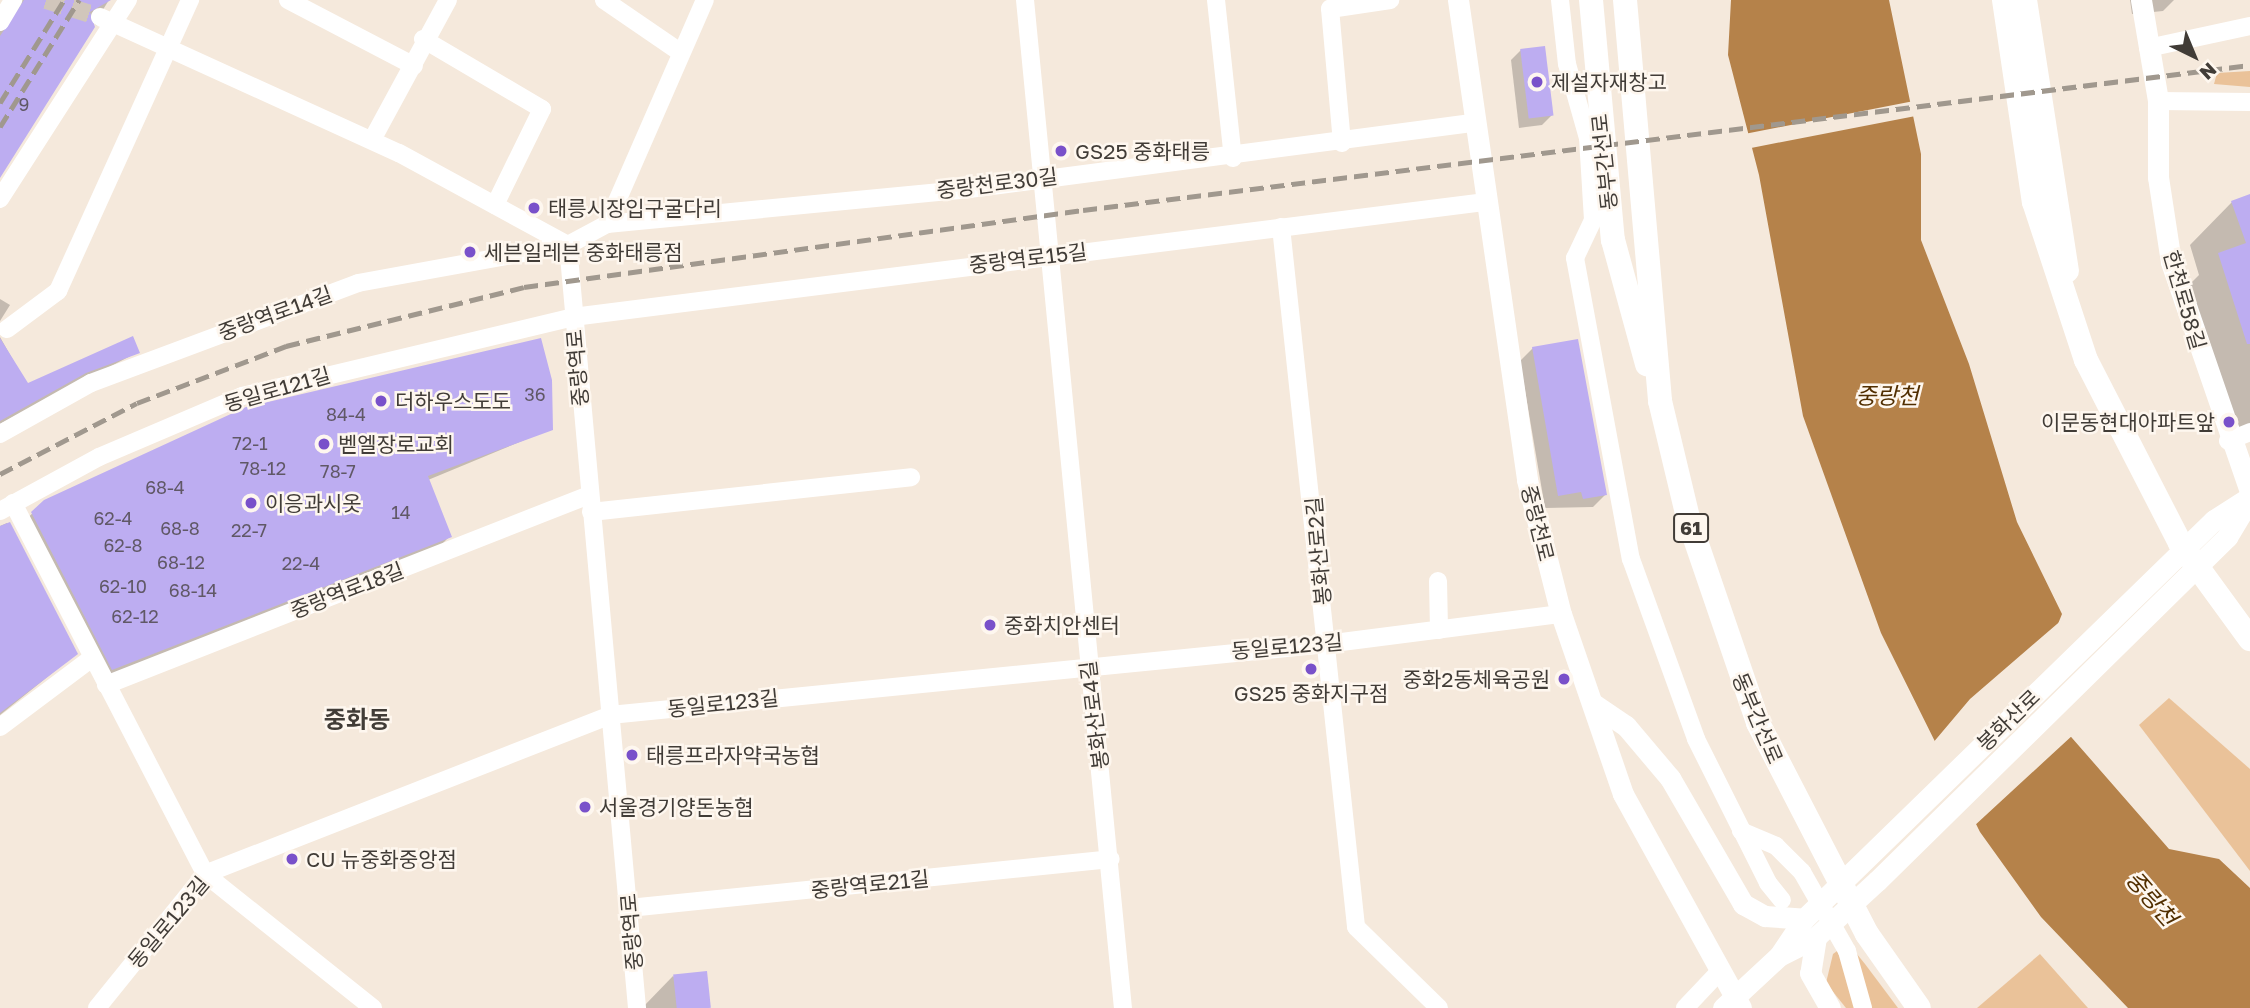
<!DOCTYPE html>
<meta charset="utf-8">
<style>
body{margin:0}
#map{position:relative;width:2250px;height:1008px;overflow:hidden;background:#f5e9dc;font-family:"Golos Text","Noto Sans KR",sans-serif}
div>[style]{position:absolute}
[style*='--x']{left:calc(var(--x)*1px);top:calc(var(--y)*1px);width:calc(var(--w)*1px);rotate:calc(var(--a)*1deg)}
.green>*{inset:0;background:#eac299}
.water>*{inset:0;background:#b5824a}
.pier>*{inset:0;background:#f5e9dc;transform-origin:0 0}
.shadow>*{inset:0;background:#0003}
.building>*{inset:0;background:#bdadf1;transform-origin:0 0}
.minor-tunnel>*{height:18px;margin-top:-9px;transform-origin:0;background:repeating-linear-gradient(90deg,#d1c6bb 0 18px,transparent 0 27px)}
.minor>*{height:18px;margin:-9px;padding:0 9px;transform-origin:9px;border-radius:9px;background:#fff}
.major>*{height:21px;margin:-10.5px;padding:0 10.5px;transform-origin:10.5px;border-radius:10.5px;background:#fff}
.highway>*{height:24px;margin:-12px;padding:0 12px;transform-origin:12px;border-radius:12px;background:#fff}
.rail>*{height:5px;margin-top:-2.5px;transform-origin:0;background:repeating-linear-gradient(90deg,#a0988e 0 14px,transparent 0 21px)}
.dots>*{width:19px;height:19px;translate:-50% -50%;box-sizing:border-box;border:4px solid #fef7ef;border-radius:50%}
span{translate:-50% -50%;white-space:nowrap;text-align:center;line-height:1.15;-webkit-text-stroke:5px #fef7ef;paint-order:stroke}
.number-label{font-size:18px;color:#605866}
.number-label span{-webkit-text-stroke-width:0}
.shield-label span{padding:2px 5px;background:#fef7ef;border:2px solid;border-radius:5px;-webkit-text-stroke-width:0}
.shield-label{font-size:19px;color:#413c37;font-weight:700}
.poi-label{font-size:21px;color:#413c37}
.left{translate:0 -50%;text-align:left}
.right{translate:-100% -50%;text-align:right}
.street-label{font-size:21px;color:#413c37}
.water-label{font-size:23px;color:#512e00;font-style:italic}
.quarter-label{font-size:24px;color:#413c37;font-weight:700}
.north{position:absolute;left:2159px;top:21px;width:70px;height:70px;-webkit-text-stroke:5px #fef7ef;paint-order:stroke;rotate:137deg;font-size:19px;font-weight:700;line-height:28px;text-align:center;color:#413c37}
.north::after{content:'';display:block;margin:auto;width:24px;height:32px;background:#413c37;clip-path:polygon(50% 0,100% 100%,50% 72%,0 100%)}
</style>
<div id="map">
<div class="green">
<i style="clip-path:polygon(2250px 71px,2250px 87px,2214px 84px,2217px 73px)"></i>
<i style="clip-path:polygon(2169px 698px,2250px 769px,2250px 871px,2139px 725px)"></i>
<i style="clip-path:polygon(1848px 943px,1865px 964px,1898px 1008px,1846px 1008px,1826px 983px,1833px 954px)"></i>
<i style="clip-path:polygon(2040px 954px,2088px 1008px,1977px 1008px)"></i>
</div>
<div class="water">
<i style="clip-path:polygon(1731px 0,1889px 0,1921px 154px,1921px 240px,1969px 364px,2017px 522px,2062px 614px,2031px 691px,2169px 849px,2219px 859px,2250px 888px,2250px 1008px,2128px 1008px,2041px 917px,1980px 832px,1881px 633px,1803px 416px,1759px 175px,1728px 55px)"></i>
</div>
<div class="pier">
<i style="left:1914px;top:101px;width:15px;height:174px;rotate:79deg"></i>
<i style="clip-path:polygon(2064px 618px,2035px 690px,2074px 734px,1973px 827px,1932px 744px,1970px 699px)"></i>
</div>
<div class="shadow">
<i style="clip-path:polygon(18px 0,109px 0,0 174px,0 29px)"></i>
<i style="clip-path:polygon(2130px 0,2174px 0,2163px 11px,2132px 14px)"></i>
<i style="clip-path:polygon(1521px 50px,1552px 115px,1542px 125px,1519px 128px,1511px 60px)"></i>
<i style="clip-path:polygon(2250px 195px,2250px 425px,2223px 434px,2179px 295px,2199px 275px,2190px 245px,2232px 202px)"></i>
<i style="clip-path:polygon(0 299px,10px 305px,0 321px)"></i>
<i style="clip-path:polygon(0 337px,27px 385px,138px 352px,0 424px)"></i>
<i style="clip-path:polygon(1533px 348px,1606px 494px,1593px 507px,1545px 508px,1520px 361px)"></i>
<i style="clip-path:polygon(551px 429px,428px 480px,450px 536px,442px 544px,105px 677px,24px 521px,45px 502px)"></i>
<i style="clip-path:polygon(7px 523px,76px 654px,0 715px,0 526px)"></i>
<i style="clip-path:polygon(673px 976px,709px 1008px,642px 1008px)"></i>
</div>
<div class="building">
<i style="clip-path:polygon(24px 0,111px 0,90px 12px,95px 27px,0 178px,0 36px)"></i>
<i style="left:1545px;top:46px;width:70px;height:25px;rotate:83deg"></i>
<i style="clip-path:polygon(2250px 194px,2250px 344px,2247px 344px,2218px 253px,2246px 243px,2231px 201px)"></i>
<i style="clip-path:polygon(133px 336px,140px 353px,86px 373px,0 421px,0 338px,28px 383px)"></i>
<i style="clip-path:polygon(541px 338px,552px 380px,553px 430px,428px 476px,452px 537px,112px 670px,31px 512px,44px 500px,246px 407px)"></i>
<i style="clip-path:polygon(1578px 339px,1607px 495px,1583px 499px,1581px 492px,1558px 496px,1532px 347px)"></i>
<i style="clip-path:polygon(10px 522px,78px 654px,0 713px,0 526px)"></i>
<i style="left:707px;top:971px;width:37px;height:34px;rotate:84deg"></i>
</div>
<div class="minor-tunnel">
<i style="--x:46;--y:0;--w:57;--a:17.5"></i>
</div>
<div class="minor">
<i style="--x:288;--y:0;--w:142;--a:27.6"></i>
<i style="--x:604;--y:0;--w:92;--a:34.4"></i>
<i style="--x:1025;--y:0;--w:1013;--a:84.45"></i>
<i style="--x:1216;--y:0;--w:159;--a:83.9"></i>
<i style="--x:1560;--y:0;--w:64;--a:83.8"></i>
<i style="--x:1567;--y:64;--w:77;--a:74.2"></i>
<i style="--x:1588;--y:138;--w:82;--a:86.5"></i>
<i style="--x:1593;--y:220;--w:42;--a:115.3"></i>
<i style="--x:1575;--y:258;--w:306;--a:79.5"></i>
<i style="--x:1631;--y:559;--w:191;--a:70.1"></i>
<i style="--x:1696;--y:739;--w:161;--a:63.4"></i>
<i style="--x:1768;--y:883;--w:22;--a:51"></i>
<i style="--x:100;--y:17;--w:328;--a:24.5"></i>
<i style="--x:399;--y:153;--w:192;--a:28.6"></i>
<i style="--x:568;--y:245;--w:766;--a:84.83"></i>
<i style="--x:0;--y:22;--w:26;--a:-59"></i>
<i style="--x:423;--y:39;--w:138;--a:30.5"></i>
<i style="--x:542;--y:109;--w:107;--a:116.1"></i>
<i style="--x:2148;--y:48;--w:104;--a:-12.2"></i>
<i style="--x:2158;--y:101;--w:92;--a:0.6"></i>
<i style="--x:372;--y:140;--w:159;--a:-61.5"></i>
<i style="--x:1342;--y:143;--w:135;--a:-95.1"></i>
<i style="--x:1330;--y:9;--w:61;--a:-8.5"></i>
<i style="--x:0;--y:199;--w:237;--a:-57.3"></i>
<i style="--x:607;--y:224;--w:244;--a:-66.4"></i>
<i style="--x:1281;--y:227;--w:704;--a:83.88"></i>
<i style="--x:1356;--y:927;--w:116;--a:44.3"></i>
<i style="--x:7;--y:329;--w:64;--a:-36.7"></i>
<i style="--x:58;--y:291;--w:320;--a:-65.6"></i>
<i style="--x:0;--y:434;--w:104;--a:-29.3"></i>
<i style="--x:91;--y:383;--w:285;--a:-20.5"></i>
<i style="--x:358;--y:283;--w:213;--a:-10.3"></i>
<i style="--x:568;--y:245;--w:44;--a:-28.3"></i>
<i style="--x:607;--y:224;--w:364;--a:-5.5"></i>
<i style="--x:969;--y:189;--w:507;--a:-7.48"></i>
<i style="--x:2228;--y:441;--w:24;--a:-22"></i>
<i style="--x:13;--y:503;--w:418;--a:62.6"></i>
<i style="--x:205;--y:874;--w:215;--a:38.6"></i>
<i style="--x:0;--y:511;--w:113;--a:-28.6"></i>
<i style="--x:99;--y:457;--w:155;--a:-23.1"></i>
<i style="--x:242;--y:396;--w:340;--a:-13.4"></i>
<i style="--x:573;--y:317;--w:918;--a:-7.19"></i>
<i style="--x:591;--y:512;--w:322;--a:-6.2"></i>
<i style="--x:1438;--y:581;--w:49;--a:88.8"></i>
<i style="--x:106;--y:685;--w:519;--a:-21.47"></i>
<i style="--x:0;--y:727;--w:115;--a:-36.9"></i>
<i style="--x:1741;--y:831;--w:38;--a:23"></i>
<i style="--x:1776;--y:846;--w:37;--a:45"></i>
<i style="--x:1802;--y:872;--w:91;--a:60.3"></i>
<i style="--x:1847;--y:951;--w:59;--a:74.3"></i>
<i style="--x:629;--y:908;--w:484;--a:-5.8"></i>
<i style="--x:97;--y:1008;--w:172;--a:-51.1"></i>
<i style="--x:205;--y:874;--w:435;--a:-21.4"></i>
<i style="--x:610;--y:715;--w:720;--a:-5.66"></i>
<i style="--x:1326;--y:644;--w:237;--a:-7.3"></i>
<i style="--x:1685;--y:1008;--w:48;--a:-46.7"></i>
</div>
<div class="major">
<i style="--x:1458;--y:0;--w:485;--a:81.8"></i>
<i style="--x:1527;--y:480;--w:138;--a:75.8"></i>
<i style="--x:1561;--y:614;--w:190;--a:71"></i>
<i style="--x:1623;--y:794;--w:244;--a:61.1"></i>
<i style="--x:2141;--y:0;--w:102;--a:80.4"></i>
<i style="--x:2158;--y:101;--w:76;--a:90"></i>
<i style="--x:2158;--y:177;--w:86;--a:81.3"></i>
<i style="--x:2171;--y:262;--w:243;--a:71"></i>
<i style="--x:1592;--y:703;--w:41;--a:34.1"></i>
<i style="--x:1626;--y:726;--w:68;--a:49.8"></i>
<i style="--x:1670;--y:778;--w:146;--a:59.9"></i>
<i style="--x:1743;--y:904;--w:25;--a:29"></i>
<i style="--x:1765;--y:916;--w:39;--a:4"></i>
<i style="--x:1816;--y:937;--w:36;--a:99"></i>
<i style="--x:1810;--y:973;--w:40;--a:60.3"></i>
<i style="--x:1781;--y:955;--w:39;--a:-27"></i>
<i style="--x:1816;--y:937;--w:83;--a:-42.6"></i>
<i style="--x:1877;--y:881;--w:491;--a:-44.5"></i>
<i style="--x:2227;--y:537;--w:41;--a:-59"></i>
<i style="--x:1723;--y:1008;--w:76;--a:-42.9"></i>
<i style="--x:1779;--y:956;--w:45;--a:-56"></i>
<i style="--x:1804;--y:919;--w:572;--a:-44.22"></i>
<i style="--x:2214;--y:520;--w:43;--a:-32.6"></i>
</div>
<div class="highway">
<i style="--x:1591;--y:0;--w:241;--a:84.8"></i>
<i style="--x:1613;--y:240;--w:129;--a:74.7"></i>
<i style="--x:1625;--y:0;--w:403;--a:85"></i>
<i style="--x:1660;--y:401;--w:120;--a:76.5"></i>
<i style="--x:1688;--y:518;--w:217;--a:71.1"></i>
<i style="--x:1758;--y:723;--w:237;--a:62.7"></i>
<i style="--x:1867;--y:934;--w:90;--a:54.9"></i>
<i style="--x:2004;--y:0;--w:204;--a:81.6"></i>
<i style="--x:2034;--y:202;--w:166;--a:71.8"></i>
<i style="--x:2086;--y:360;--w:206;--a:62.8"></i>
<i style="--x:2180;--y:543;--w:119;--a:53.9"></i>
<i style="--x:2025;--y:0;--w:274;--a:81.2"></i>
</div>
<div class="rail">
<i style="--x:0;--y:103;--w:121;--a:-58.1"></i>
<i style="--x:0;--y:127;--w:150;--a:-58.1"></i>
<i style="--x:0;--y:474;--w:154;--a:-27.4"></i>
<i style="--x:137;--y:403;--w:160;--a:-20.9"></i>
<i style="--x:286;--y:346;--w:245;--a:-13.9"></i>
<i style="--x:524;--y:287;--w:564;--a:-7.84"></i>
<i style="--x:1083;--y:210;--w:1176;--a:-7.08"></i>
</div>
<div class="dots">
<i style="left:1537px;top:82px;background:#7951ca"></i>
<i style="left:1061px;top:151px;background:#7951ca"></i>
<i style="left:534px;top:208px;background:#7951ca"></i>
<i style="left:470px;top:252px;background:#7951ca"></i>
<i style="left:381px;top:401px;background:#7951ca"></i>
<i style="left:2229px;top:422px;background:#7951ca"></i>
<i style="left:324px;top:444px;background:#7951ca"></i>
<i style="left:251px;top:503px;background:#7951ca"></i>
<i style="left:990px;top:625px;background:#7951ca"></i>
<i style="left:1311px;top:669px;background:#7951ca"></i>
<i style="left:1564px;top:679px;background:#7951ca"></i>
<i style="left:632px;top:755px;background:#7951ca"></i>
<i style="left:585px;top:807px;background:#7951ca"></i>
<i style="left:292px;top:859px;background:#7951ca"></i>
</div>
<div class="number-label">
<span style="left:24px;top:104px">9</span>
<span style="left:535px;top:394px">36</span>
<span style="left:346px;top:414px">84-4</span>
<span style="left:250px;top:443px">72-1</span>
<span style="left:263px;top:468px">78-12</span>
<span style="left:338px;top:471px">78-7</span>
<span style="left:165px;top:487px">68-4</span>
<span style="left:401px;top:512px">14</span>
<span style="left:113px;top:518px">62-4</span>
<span style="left:180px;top:528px">68-8</span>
<span style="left:249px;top:530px">22-7</span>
<span style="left:123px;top:545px">62-8</span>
<span style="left:181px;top:562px">68-12</span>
<span style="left:301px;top:563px">22-4</span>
<span style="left:123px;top:586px">62-10</span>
<span style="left:193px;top:590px">68-14</span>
<span style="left:135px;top:616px">62-12</span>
</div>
<div class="shield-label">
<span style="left:1691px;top:528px">61</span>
</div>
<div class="poi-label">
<span class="left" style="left:1551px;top:82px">제설자재창고</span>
<span class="left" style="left:1075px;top:151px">GS25 중화태릉</span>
<span class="left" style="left:548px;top:208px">태릉시장입구굴다리</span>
<span class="left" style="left:484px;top:252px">세븐일레븐 중화태릉점</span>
<span class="left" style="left:395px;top:401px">더하우스도도</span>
<span class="right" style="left:2215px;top:422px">이문동현대아파트앞</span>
<span class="left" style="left:338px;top:444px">벧엘장로교회</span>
<span class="left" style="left:265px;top:503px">이응과시옷</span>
<span class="left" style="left:1004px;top:625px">중화치안센터</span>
<span class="right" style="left:1550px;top:679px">중화2동체육공원</span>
<span style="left:1311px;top:693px">GS25 중화지구점</span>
<span class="left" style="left:646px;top:755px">태릉프라자약국농협</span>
<span class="left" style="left:599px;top:807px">서울경기양돈농협</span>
<span class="left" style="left:306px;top:859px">CU 뉴중화중앙점</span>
</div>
<div class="street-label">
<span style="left:1604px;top:162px;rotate:-96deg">동부간선로</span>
<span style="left:997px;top:183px;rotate:-7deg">중랑천로30길</span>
<span style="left:1028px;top:258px;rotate:-7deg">중랑역로15길</span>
<span style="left:2185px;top:300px;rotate:74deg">한천로58길</span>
<span style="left:275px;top:313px;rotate:-20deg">중랑역로14길</span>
<span style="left:577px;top:368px;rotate:-95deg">중랑역로</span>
<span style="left:277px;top:389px;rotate:-16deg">동일로121길</span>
<span style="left:1538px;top:523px;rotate:76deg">중랑천로</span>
<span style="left:1318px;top:551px;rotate:-95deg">봉화산로2길</span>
<span style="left:347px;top:590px;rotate:-21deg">중랑역로18길</span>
<span style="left:1287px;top:646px;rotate:-5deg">동일로123길</span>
<span style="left:723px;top:703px;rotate:-6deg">동일로123길</span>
<span style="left:1094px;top:715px;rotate:-97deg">봉화산로4길</span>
<span style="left:1758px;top:718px;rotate:67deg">동부간선로</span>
<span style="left:2008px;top:720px;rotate:-44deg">봉화산로</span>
<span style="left:870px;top:884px;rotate:-6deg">중랑역로21길</span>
<span style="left:168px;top:922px;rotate:-50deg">동일로123길</span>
<span style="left:631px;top:932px;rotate:-95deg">중랑역로</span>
</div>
<div class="water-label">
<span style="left:1887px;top:395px">중랑천</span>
<span style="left:2152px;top:898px;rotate:49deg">중랑천</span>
</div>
<div class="quarter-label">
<span style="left:357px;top:719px">중화동</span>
</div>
<div class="north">N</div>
</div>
